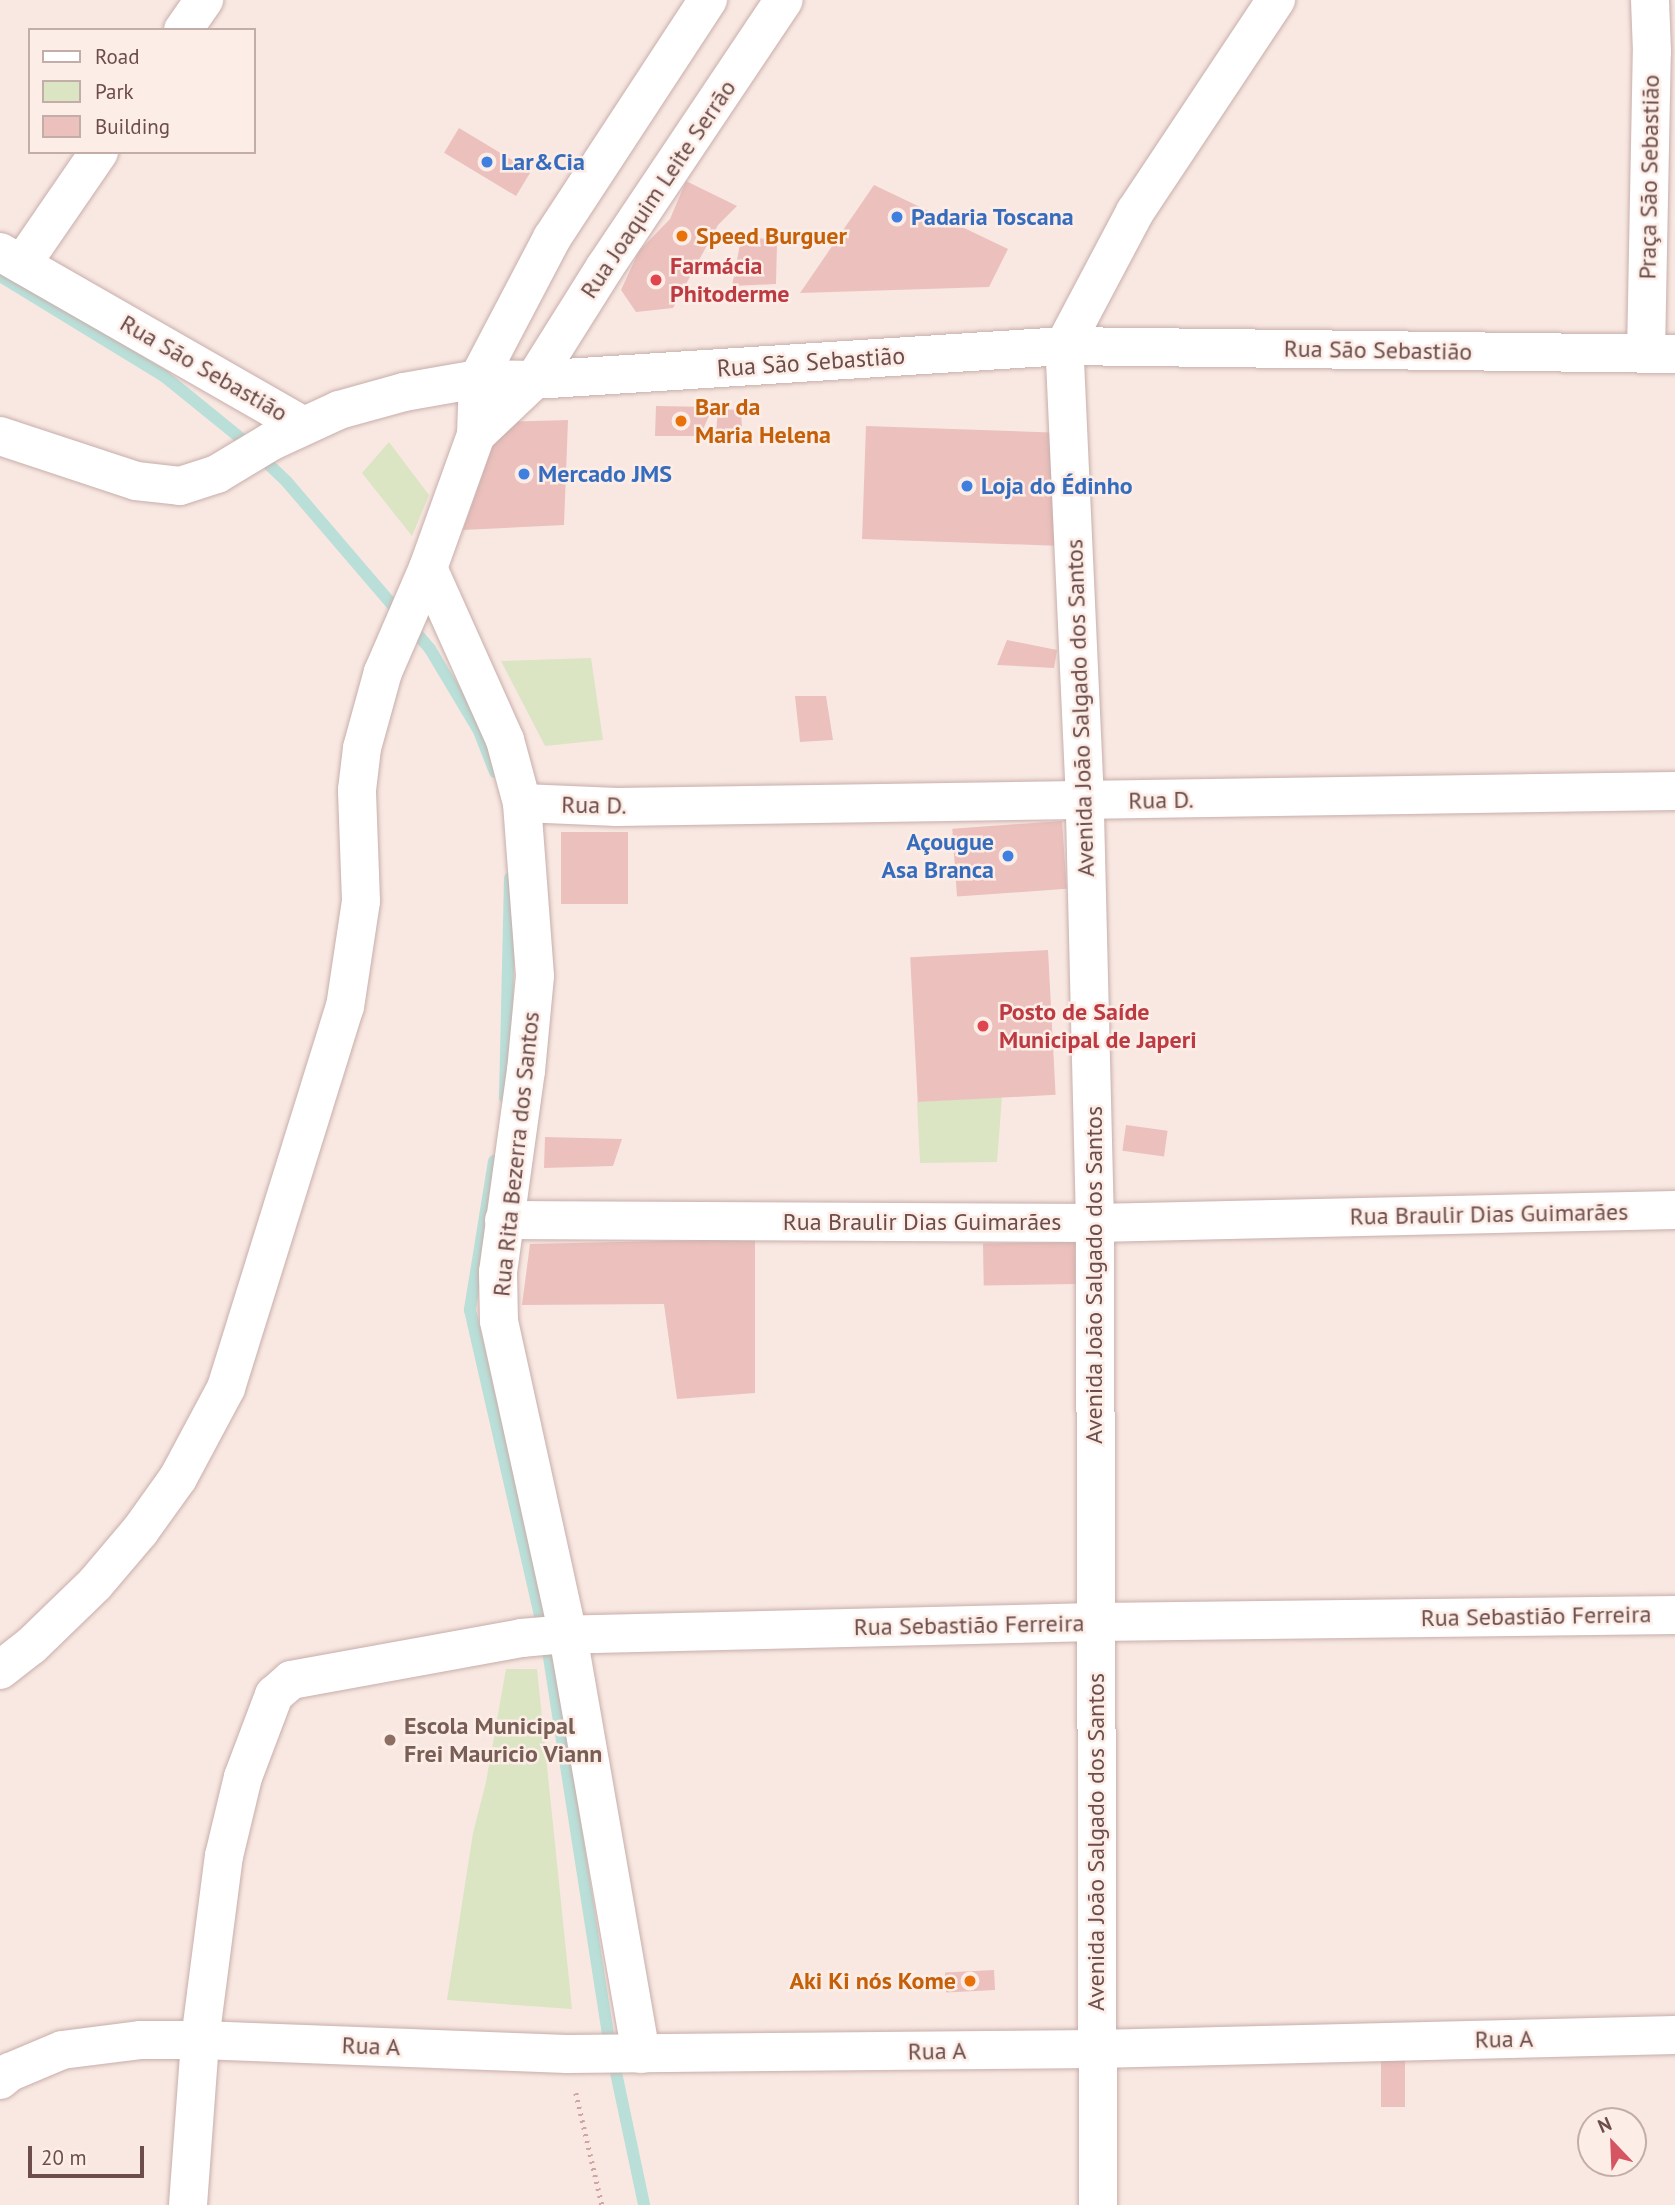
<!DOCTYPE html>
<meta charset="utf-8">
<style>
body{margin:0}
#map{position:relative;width:1675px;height:2205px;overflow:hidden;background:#f9e8e2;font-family:"PT Sans",sans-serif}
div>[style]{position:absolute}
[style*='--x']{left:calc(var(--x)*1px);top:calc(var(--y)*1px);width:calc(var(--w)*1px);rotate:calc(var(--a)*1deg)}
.green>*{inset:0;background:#dbe4c3}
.stream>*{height:12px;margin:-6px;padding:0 6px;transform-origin:6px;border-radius:6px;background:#b9dfd8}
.building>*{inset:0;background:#ebc0bd;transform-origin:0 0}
.path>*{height:4.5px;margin-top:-2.25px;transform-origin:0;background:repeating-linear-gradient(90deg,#cfa4a1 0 2px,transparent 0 7px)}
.roads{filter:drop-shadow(0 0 2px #c8aeab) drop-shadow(0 0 2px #c8aeab)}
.minor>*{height:38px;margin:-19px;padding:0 19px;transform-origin:19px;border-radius:19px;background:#fff}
.dots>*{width:19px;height:19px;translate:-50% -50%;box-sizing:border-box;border:4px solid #fcede7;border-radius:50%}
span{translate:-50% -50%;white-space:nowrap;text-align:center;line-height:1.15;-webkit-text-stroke:5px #fcede7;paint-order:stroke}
.shop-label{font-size:24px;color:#366cbe;font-weight:700}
.left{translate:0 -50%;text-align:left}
.right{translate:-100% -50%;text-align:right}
.street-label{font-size:24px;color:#6d4d4c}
.food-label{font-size:24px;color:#c56008;font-weight:700}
.health-label{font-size:24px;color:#be3a42;font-weight:700}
.education-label{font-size:24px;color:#785e54;font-weight:700}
.legend{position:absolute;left:28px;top:28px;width:228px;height:126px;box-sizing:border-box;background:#fcede7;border:2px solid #c3ada9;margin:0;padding:9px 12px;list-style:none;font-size:21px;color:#6d4d4c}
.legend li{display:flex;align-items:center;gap:14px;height:35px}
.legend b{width:35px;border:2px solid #c3ada9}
.north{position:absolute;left:1577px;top:2107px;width:70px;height:70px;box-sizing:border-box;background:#fcede7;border:2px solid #c3ada9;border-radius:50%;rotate:337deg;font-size:19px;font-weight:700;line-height:28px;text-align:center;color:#6d4d4c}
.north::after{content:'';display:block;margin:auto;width:24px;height:32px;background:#d55562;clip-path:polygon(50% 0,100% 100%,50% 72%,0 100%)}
.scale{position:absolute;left:28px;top:2146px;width:116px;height:32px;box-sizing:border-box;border:4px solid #6d4d4c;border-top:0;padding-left:9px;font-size:21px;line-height:24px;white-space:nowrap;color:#6d4d4c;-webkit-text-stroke:5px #fcede7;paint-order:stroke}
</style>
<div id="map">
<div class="green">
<i style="clip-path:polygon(389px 442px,429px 495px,412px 536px,362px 473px)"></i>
<i style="clip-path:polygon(591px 658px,603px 740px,545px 746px,501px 661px)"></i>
<i style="clip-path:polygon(1002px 1097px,997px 1162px,920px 1163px,917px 1102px)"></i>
<i style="clip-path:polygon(506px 1669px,537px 1669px,572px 2009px,447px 2000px,473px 1833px,486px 1782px)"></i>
</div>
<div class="stream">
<i style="--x:0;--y:276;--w:192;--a:31.4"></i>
<i style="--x:164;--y:376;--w:103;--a:39.1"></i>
<i style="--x:244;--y:441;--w:59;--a:43.6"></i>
<i style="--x:287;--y:482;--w:220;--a:49.4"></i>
<i style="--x:430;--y:649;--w:96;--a:59.1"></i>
<i style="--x:479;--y:731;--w:44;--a:68.7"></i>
<i style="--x:505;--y:1098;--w:220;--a:-88.7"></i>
<i style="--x:494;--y:1161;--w:151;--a:99.2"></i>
<i style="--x:470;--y:1310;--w:350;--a:77.1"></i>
<i style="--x:548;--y:1651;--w:389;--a:81.1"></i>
<i style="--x:608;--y:2035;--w:174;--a:78"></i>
</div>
<div class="building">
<i style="left:459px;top:128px;width:84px;height:29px;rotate:31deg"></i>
<i style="clip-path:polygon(686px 181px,737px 206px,718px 225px,673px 308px,636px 312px,621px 290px,639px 251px,670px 219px)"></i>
<i style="clip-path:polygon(874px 185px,1008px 249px,989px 287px,800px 293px)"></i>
<i style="clip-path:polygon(742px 234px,777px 242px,776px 284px,732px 286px)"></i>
<i style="clip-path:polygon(656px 406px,713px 407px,700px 436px,655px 436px)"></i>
<i style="clip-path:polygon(718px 409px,741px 410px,742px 429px,716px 434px)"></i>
<i style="clip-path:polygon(568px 420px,564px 525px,463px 530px,501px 422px)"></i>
<i style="left:866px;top:426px;width:199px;height:113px;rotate:2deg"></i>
<i style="clip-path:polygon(1007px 640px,1057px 650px,1054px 668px,997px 665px)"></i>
<i style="clip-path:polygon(795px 696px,826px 696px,833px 740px,800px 742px)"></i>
<i style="left:1062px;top:821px;width:68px;height:110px;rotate:86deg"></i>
<i style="left:561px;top:832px;width:67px;height:72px"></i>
<i style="left:1048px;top:950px;width:145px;height:138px;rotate:87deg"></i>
<i style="left:1126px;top:1125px;width:42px;height:26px;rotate:8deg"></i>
<i style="clip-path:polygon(545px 1137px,622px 1139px,613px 1166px,544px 1168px)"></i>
<i style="clip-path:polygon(755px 1239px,755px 1393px,677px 1399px,664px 1304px,522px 1305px,530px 1244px)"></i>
<i style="left:1075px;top:1242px;width:42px;height:92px;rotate:89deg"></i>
<i style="left:994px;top:1970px;width:20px;height:49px;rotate:87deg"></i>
<i style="left:1405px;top:2048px;width:59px;height:24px;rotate:90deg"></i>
</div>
<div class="path">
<i style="--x:576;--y:2093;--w:115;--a:76.9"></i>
</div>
<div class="roads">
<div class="minor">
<i style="--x:183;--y:30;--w:37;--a:-55"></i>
<i style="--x:0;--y:252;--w:348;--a:29.8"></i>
<i style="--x:22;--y:264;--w:136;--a:-55.5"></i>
<i style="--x:1646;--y:354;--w:302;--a:-88.9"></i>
<i style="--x:1652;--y:52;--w:52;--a:-92.2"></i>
<i style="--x:476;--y:435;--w:80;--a:-43.5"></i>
<i style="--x:534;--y:380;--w:133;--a:-57.9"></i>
<i style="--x:605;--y:267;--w:321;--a:-56.2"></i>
<i style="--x:0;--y:436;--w:143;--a:18.3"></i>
<i style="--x:136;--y:481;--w:44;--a:6.5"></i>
<i style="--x:180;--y:486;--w:39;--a:-18"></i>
<i style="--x:217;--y:474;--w:64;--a:-31"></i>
<i style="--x:272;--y:441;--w:74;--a:-24.8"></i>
<i style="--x:339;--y:410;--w:67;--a:-15.5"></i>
<i style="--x:404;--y:392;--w:75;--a:-10"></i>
<i style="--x:478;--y:379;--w:56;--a:1"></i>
<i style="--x:534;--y:380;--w:531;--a:-3.67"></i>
<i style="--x:1064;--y:346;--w:611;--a:0.75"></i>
<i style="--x:522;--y:803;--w:95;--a:2.4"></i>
<i style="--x:617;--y:807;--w:1058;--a:-0.87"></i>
<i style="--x:504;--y:1220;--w:591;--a:0.29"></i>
<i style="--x:1095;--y:1223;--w:580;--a:-1.28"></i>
<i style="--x:0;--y:1670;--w:39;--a:-38"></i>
<i style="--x:31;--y:1646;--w:89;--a:-44.1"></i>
<i style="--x:95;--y:1584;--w:70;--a:-49.7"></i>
<i style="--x:140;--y:1531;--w:65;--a:-54.4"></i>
<i style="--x:178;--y:1478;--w:102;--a:-61.9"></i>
<i style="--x:226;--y:1388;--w:399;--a:-72.7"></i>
<i style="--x:345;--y:1007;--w:107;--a:-81.4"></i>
<i style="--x:361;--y:901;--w:111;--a:-92.1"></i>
<i style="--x:357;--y:790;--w:42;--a:-83.2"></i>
<i style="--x:362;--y:748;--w:79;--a:-74.6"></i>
<i style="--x:383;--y:672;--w:113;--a:-66.6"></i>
<i style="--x:641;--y:2054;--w:425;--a:-99.9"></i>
<i style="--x:568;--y:1635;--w:321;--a:-102.4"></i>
<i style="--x:499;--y:1321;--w:49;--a:-91.2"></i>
<i style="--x:498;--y:1272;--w:203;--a:-82.1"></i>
<i style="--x:526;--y:1071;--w:95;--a:-84.6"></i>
<i style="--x:535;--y:976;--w:173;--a:-94.3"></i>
<i style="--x:522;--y:803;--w:65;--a:-105.1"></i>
<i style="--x:505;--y:740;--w:188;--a:-114.1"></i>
<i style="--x:428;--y:568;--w:141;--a:-70.2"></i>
<i style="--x:476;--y:435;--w:56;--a:-88"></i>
<i style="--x:478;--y:379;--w:159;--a:-62.3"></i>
<i style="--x:552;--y:238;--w:285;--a:-56.8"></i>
<i style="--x:0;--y:2080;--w:13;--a:-39"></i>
<i style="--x:10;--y:2072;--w:56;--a:-22.9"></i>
<i style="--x:62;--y:2050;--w:80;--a:-7.2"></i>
<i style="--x:141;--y:2040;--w:59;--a:0"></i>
<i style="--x:200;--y:2040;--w:367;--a:2.2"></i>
<i style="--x:567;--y:2054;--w:529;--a:-0.54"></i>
<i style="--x:1096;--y:2049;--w:579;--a:-1.39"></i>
<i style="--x:188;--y:2205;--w:165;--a:-85.8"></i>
<i style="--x:200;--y:2040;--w:186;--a:-82.6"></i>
<i style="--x:224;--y:1856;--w:81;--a:-76.5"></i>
<i style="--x:243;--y:1777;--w:88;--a:-69.3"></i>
<i style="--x:274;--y:1695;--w:23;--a:-41"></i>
<i style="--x:291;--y:1680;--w:234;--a:-10.3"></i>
<i style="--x:521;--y:1638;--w:33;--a:-5"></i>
<i style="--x:554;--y:1635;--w:541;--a:-1.38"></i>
<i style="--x:1095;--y:1622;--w:580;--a:-0.69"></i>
<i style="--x:1098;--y:2205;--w:982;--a:-90.18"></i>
<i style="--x:1095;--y:1223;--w:422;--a:-91.4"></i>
<i style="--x:1085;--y:801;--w:455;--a:-92.6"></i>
<i style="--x:1064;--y:346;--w:152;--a:-62.1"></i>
<i style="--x:1135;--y:212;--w:255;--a:-56.4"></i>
</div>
</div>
<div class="dots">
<i style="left:487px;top:162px;background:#3f7fe0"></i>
<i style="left:897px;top:217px;background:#3f7fe0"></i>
<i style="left:682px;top:236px;background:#e8710a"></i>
<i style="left:656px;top:280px;background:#e0444e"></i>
<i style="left:681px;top:421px;background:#e8710a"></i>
<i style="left:524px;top:474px;background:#3f7fe0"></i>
<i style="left:967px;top:486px;background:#3f7fe0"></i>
<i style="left:1008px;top:856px;background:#3f7fe0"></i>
<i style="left:983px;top:1026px;background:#e0444e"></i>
<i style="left:390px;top:1740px;background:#8d6e63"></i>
<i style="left:970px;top:1981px;background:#e8710a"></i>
</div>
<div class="shop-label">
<span class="left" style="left:501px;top:162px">Lar&amp;Cia</span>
<span class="left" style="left:911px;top:217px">Padaria Toscana</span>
<span class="left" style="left:538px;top:474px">Mercado JMS</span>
<span class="left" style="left:981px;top:486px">Loja do Édinho</span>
<span class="right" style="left:994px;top:856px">Açougue<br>Asa Branca</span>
</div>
<div class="street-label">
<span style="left:1649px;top:177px;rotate:-89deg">Praça São Sebastião</span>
<span style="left:658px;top:189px;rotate:-56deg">Rua Joaquim Leite Serrão</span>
<span style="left:1378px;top:350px;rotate:1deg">Rua São Sebastião</span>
<span style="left:811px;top:362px;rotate:-4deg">Rua São Sebastião</span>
<span style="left:204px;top:368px;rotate:30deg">Rua São Sebastião</span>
<span style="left:1080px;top:708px;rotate:-92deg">Avenida João Salgado dos Santos</span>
<span style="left:1161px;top:800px;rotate:-1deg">Rua D.</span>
<span style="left:594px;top:805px;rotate:1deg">Rua D.</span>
<span style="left:516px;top:1154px;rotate:-84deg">Rua Rita Bezerra dos Santos</span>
<span style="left:1489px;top:1214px;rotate:-1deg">Rua Braulir Dias Guimarães</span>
<span style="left:922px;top:1222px">Rua Braulir Dias Guimarães</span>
<span style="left:1094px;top:1275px;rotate:-90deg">Avenida João Salgado dos Santos</span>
<span style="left:1536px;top:1616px;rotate:-1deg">Rua Sebastião Ferreira</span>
<span style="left:969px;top:1625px;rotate:-1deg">Rua Sebastião Ferreira</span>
<span style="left:1096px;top:1842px;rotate:-90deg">Avenida João Salgado dos Santos</span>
<span style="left:1504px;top:2039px;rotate:-1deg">Rua A</span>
<span style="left:371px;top:2046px;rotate:2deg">Rua A</span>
<span style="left:937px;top:2051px;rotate:-1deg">Rua A</span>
</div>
<div class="food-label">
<span class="left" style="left:696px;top:236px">Speed Burguer</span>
<span class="left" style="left:695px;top:421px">Bar da<br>Maria Helena</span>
<span class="right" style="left:956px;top:1981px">Aki Ki nós Kome</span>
</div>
<div class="health-label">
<span class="left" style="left:670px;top:280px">Farmácia<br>Phitoderme</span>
<span class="left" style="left:999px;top:1026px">Posto de Saíde<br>Municipal de Japeri</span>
</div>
<div class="education-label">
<span class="left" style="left:404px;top:1740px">Escola Municipal<br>Frei Mauricio Viann</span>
</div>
<ul class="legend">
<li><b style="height:9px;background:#fff"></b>Road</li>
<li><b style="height:19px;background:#dbe4c3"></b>Park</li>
<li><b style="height:19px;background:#ebc0bd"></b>Building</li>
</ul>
<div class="north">N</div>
<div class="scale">20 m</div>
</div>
